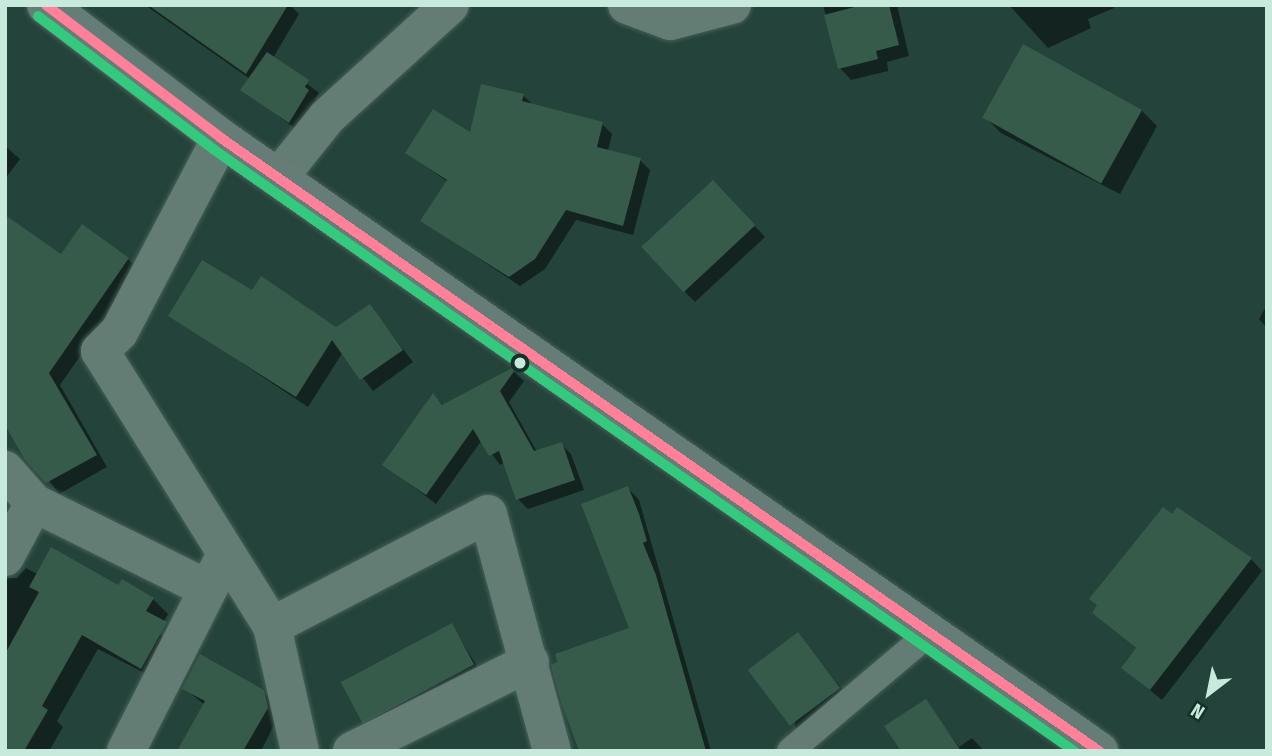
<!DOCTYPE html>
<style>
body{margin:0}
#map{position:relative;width:1272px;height:756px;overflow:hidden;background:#24433a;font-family:"Fira Sans Condensed",sans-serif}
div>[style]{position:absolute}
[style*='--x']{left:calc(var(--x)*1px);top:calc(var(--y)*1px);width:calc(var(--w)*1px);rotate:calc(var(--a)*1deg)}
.shadow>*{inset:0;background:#0007}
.building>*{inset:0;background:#365b4b;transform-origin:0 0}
.roads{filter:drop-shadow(0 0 2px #465f57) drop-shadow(0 0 2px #465f57)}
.lane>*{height:26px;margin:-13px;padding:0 13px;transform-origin:13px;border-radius:13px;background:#637d75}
.street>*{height:38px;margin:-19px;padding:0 19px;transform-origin:19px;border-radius:19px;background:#637d75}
.secondary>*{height:38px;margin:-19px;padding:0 19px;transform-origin:19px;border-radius:19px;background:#657c77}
.bus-1>*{height:10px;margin:-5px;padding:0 5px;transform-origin:5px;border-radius:5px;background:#ff8098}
.bus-2>*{height:10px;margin:-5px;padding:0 5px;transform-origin:5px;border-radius:5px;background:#33ca7d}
.dots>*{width:19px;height:19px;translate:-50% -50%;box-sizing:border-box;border:4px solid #133128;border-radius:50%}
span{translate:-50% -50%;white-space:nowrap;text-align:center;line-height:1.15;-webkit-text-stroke:5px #133128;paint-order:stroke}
.frame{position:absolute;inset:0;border:7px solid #c7eadd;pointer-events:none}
.north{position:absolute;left:1174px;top:658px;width:70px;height:70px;-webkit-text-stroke:5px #133128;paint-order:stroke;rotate:212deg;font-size:19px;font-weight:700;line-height:28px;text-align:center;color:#c7eadd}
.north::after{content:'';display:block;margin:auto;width:24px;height:32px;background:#c7eadd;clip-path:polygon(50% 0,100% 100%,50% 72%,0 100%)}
</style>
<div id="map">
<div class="shadow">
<i style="clip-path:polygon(145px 5px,290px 5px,299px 14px,273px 58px,319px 93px,315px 99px,319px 103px,301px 133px,243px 89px,250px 79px)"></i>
<i style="clip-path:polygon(823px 5px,897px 5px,909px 56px,887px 62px,888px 71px,851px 80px,840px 68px)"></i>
<i style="clip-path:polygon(1009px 5px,1113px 5px,1114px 8px,1088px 19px,1091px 28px,1048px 48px)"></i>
<i style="clip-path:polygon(523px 95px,533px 105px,602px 124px,612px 134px,608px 151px,640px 160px,650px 170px,633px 235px,576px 220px,545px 269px,520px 286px,423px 221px,448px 182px,407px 153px,471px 135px)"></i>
<i style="clip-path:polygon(1141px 110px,1157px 126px,1120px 194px,1001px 133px,986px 118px)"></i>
<i style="clip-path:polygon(5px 146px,20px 159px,5px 179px)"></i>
<i style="clip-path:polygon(724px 193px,765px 237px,695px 302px,684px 291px)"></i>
<i style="clip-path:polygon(61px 257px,128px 259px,140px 270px,60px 385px,107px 467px,59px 494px,5px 421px)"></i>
<i style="clip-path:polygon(252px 292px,336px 329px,370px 306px,413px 362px,373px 391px,343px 352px,308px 407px,171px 316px)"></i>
<i style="clip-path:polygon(1267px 305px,1267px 328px,1259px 319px)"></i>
<i style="clip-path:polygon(512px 370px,524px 381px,509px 402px,537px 452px,561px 444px,571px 454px,584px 490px,528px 509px,518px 499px,505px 462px,500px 465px,482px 440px,436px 504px,385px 465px,434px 396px,444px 406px)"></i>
<i style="clip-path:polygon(628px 488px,639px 500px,711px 751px,582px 751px,632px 629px)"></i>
<i style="clip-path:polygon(1251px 559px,1262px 571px,1162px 700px,1123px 668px,1138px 650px,1106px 624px)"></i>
<i style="clip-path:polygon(26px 568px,117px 617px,153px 599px,168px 614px,158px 632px,176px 649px,160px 681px,98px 649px,57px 721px,63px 727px,49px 751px,5px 751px,5px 578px,17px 578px)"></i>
<i style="clip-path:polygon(452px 625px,482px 675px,371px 730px,362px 721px)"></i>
<i style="clip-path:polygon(797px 635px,851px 700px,806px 738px,795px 726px)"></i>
<i style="clip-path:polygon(184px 688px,263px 692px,274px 703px,277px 719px,261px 751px,178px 751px,205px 705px)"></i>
<i style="clip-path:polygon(926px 702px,959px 747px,972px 738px,984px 751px,903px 751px)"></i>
</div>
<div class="building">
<i style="clip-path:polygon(148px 5px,288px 5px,246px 74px)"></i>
<i style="clip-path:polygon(862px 5px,889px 5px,899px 45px,876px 51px,878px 59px,838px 69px,824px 15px)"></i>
<i style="left:1023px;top:44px;width:136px;height:84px;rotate:29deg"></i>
<i style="clip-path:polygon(267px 52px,309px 80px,305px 87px,309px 90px,289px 123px,240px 90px)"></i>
<i style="clip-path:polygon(481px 84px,524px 94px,522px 101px,603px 122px,597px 147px,641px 158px,623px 226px,566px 210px,535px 259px,509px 277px,420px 221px,447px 180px,405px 153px,433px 109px,470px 132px)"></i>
<i style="left:713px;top:180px;width:62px;height:98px;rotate:47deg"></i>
<i style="clip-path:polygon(5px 215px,61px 254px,82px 224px,129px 258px,49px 373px,97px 455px,46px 483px,25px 460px,5px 425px)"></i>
<i style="clip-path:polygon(202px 260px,252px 290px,261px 276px,336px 327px,370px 304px,403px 350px,360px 380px,332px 340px,296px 397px,168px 316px)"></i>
<i style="clip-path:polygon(512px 368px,515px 370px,500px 391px,534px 451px,562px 442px,575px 480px,516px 500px,499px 451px,489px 456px,473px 429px,426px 495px,382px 465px,433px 393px,442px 405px)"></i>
<i style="clip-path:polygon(628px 486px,639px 514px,647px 541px,643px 543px,656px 575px,706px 751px,579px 751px,561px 702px,551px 665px,557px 662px,555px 654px,629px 628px,581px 504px)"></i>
<i style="clip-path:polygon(1163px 507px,1172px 514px,1177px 507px,1252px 558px,1150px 690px,1121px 668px,1136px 648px,1092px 613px,1097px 605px,1089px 599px)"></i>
<i style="clip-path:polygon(51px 547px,118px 585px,122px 579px,154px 598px,146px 611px,167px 622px,141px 669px,82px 635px,42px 706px,48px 710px,24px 751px,5px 751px,5px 654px,39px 592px,29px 587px)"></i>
<i style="left:452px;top:623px;width:47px;height:126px;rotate:62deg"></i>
<i style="left:798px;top:632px;width:70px;height:63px;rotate:53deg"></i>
<i style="clip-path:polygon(200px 654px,264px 690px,268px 708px,243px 751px,177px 751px,205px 701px,182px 689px)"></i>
<i style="clip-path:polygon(926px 699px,961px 751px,901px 751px,884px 726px)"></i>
</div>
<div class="roads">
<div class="lane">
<i style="--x:790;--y:751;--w:186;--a:-40.2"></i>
</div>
<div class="street">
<i style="--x:627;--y:5;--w:46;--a:20.4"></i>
<i style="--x:670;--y:21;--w:64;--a:-14.5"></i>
<i style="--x:221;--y:138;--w:219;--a:117.7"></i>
<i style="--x:119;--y:332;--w:27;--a:135"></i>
<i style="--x:100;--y:351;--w:324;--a:58"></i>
<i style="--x:272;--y:626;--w:128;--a:77.4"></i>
<i style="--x:279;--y:177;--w:77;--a:-51.3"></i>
<i style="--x:327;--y:117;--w:166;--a:-42.3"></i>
<i style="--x:5;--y:470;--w:44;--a:48.7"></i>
<i style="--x:34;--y:503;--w:194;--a:26.3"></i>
<i style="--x:5;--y:557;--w:61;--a:-61.8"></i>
<i style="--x:272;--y:626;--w:243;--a:-27.4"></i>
<i style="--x:488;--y:514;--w:245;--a:74.9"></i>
<i style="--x:126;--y:751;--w:208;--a:-63.1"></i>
<i style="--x:352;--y:751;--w:199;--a:-26.6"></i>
</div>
<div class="secondary">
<i style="--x:46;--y:5;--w:220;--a:37.2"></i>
<i style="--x:221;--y:138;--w:1071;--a:34.92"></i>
</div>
</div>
<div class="bus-1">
<i style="--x:46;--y:5;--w:220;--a:37.2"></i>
<i style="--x:221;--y:138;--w:1071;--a:34.92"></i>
</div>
<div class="bus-2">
<i style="--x:38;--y:16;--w:220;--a:37.2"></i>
<i style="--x:213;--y:149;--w:1051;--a:34.96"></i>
</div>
<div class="dots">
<i style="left:520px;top:363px;background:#c7eadd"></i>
</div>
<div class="frame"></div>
<div class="north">N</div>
</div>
